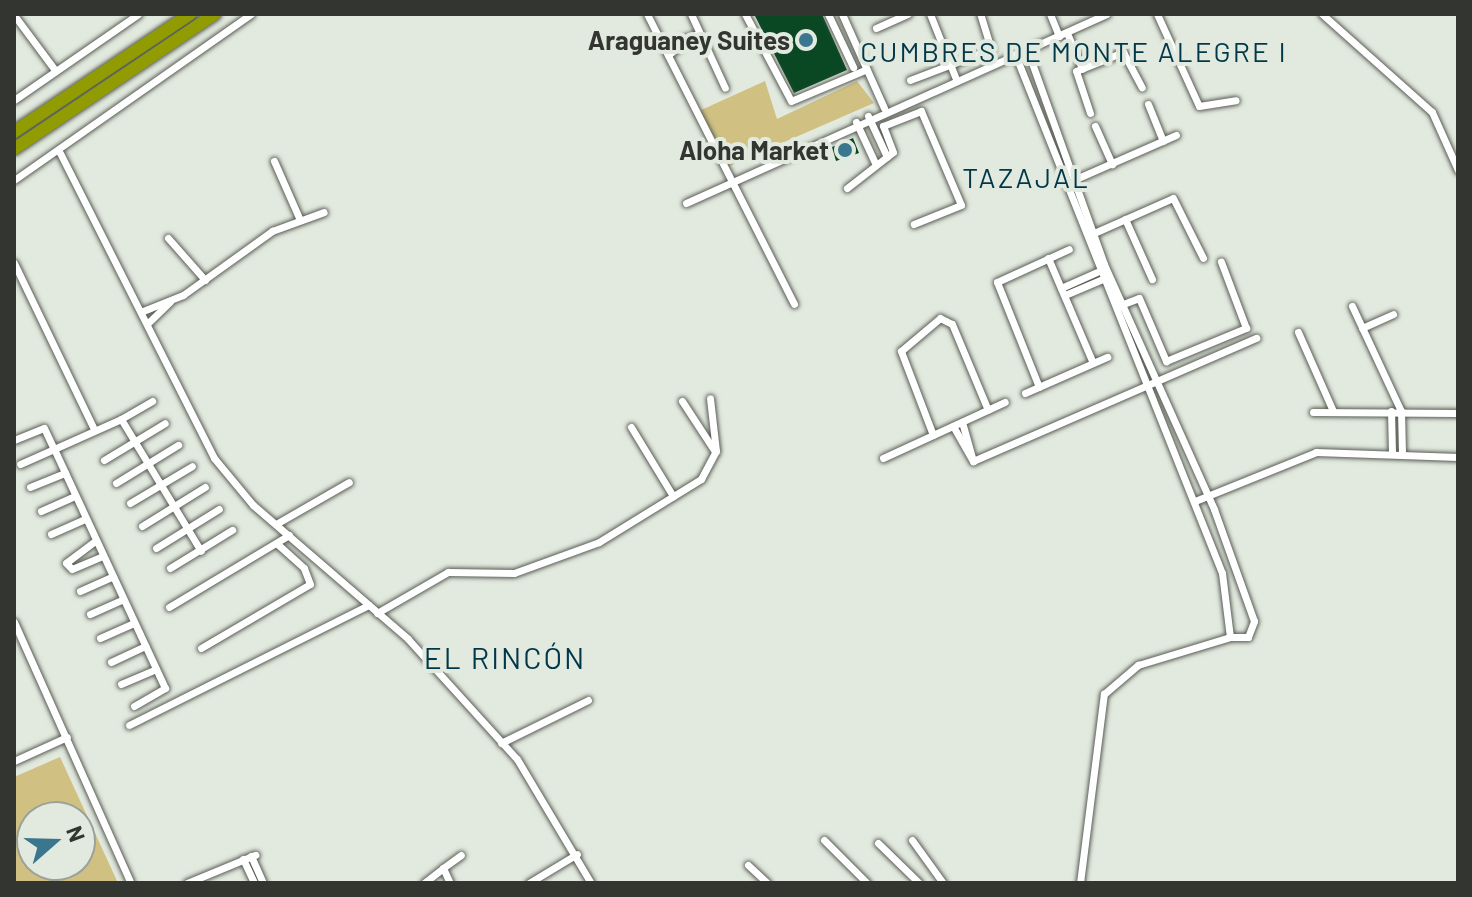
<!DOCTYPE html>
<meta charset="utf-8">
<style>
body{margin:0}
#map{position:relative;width:1472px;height:897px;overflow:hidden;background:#e2e9de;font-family:Barlow,sans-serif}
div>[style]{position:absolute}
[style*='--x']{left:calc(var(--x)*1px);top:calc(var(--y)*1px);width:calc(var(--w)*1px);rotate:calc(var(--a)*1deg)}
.green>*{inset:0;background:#d0c183}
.building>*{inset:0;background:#0a4824}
.roads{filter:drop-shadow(0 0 2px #595e56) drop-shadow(0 0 2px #595e56)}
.street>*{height:7px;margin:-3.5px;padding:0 3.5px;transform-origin:3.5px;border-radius:3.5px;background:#fff}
.highway>*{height:12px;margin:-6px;padding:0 6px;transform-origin:6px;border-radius:6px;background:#919c03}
.dots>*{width:22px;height:22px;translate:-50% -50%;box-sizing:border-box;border:4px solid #e2e9de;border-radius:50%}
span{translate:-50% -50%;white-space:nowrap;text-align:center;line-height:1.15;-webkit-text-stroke:8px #e2e9de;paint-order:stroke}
.poi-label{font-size:26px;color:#333531;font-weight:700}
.right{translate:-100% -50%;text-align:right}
.neighbourhood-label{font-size:28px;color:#013849;letter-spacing:2px}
.quarter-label{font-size:30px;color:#013849;letter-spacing:2px}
.frame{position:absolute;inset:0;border:16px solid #333531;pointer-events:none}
.north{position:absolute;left:16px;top:801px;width:80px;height:80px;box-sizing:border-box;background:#e2e9de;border:2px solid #9ca199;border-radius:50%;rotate:70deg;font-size:22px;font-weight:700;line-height:32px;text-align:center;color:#333531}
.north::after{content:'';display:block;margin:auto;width:28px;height:36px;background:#3a768d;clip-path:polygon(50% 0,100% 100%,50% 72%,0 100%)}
</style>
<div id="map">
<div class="green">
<i style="clip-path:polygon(765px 81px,777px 119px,857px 81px,874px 103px,725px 168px,699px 111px)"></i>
<i style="clip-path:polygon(evenodd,60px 757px,118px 883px,14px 883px,14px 777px,60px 757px,32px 817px,80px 817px,80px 865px,32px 865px,32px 817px)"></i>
</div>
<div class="building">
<i style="clip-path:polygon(754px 14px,822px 14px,847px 70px,794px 93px)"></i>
<i style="clip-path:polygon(853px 138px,859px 153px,836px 161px,832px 147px)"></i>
</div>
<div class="roads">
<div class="street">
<i style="--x:647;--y:14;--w:325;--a:63.1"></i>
<i style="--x:691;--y:14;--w:81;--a:65.3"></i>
<i style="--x:745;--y:14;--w:98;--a:62.1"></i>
<i style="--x:791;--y:101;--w:82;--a:-22.8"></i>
<i style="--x:828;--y:14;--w:59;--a:64.7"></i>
<i style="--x:842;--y:14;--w:103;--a:65.9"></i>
<i style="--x:930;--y:14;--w:70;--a:68.2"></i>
<i style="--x:1050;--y:14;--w:24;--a:68"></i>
<i style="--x:1157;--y:14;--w:101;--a:65.5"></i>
<i style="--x:1199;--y:106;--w:37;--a:-9"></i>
<i style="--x:1322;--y:14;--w:147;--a:41.7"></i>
<i style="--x:1432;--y:112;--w:64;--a:65.9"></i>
<i style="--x:14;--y:15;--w:69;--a:53.3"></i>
<i style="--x:876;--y:28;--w:35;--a:-24"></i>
<i style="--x:1067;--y:33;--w:39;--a:67"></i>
<i style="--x:663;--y:46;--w:39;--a:-19"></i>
<i style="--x:1015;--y:54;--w:559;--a:68.26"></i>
<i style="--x:1222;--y:573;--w:64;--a:82.9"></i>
<i style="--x:1230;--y:637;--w:18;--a:0"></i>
<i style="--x:1248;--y:637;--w:17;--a:-69"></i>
<i style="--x:1254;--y:621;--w:119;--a:-109.7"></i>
<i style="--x:1214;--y:509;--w:269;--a:-114.2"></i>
<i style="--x:1104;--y:264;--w:228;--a:-109.7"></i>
<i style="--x:668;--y:55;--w:24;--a:-38"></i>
<i style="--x:910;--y:80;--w:87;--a:-20.9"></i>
<i style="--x:991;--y:49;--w:37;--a:-107"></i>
<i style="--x:14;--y:100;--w:151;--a:-34.7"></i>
<i style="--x:1148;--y:104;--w:40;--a:68"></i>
<i style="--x:1090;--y:113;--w:44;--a:-108.4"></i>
<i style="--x:1076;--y:71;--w:51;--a:-22"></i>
<i style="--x:1123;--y:52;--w:40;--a:62"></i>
<i style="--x:868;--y:116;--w:45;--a:65.1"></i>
<i style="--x:856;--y:122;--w:45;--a:65.1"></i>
<i style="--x:1095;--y:126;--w:42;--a:65.9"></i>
<i style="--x:60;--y:153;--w:342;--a:63.2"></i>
<i style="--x:214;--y:458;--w:61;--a:50.3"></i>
<i style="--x:253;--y:505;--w:205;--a:40.8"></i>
<i style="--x:408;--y:639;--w:162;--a:47.8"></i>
<i style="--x:517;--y:759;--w:144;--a:59.2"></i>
<i style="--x:274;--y:161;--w:64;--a:66.2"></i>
<i style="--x:1078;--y:178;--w:107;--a:-23.7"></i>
<i style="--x:14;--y:180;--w:289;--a:-35"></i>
<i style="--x:847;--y:188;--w:58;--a:-38"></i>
<i style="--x:893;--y:152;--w:28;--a:-111"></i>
<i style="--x:883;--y:126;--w:41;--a:-21.5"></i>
<i style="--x:921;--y:111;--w:102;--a:66.9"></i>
<i style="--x:961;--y:205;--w:51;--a:158"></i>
<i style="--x:686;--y:203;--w:461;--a:-24.2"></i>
<i style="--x:1125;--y:219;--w:66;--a:65.8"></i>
<i style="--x:1094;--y:233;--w:86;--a:-23.9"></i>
<i style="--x:1173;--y:198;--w:67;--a:63.4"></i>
<i style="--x:168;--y:238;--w:56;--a:48.6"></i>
<i style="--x:1048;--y:258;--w:114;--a:66.8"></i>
<i style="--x:14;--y:263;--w:184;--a:64.3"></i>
<i style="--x:1061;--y:288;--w:39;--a:-24"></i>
<i style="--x:1065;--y:295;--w:39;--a:-23"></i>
<i style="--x:1118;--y:306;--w:22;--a:-21"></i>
<i style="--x:1139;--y:298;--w:69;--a:66.8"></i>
<i style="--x:1166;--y:361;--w:87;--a:-22.4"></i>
<i style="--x:1246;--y:328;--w:71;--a:-110.7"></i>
<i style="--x:1352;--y:306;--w:116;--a:65"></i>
<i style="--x:1401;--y:411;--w:42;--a:88.6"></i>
<i style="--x:143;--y:311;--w:43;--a:-21.8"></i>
<i style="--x:183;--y:295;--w:110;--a:-35.7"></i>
<i style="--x:272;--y:231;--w:55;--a:-20.1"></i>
<i style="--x:149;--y:322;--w:29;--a:-44"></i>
<i style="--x:1362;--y:328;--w:34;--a:-24"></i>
<i style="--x:1298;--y:332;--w:86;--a:66.1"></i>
<i style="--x:1039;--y:387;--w:113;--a:-111.8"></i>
<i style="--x:997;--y:282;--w:79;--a:-24.6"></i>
<i style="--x:1025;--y:393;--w:90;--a:-23.7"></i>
<i style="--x:682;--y:401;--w:59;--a:56.9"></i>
<i style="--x:1391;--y:411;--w:42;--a:88.6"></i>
<i style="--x:1313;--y:412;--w:144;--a:0.4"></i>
<i style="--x:121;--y:419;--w:36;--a:-30"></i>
<i style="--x:962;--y:422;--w:41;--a:74.2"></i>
<i style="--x:953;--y:426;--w:40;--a:60.3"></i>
<i style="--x:631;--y:427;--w:81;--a:58.7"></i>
<i style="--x:933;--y:435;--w:90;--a:-110.9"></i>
<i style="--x:901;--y:351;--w:51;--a:-40.2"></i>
<i style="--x:940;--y:318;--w:13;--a:27"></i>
<i style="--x:952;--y:324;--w:93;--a:67.3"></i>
<i style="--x:14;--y:440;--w:32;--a:-22"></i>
<i style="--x:44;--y:428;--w:23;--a:65"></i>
<i style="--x:54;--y:449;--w:37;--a:156"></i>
<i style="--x:883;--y:458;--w:134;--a:-24.7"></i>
<i style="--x:104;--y:460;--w:71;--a:-31.2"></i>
<i style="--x:973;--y:461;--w:309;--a:-23.5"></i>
<i style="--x:116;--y:483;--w:73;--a:-31.5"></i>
<i style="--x:30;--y:487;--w:38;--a:-22"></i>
<i style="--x:1195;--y:501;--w:131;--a:-22"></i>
<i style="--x:1316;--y:452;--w:142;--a:2"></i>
<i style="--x:130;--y:503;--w:72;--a:-30.8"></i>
<i style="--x:41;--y:511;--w:37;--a:-24"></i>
<i style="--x:276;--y:524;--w:84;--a:-29.9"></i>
<i style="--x:142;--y:526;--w:74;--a:-31.8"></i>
<i style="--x:51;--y:534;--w:37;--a:-24"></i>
<i style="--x:95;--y:541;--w:36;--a:143"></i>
<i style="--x:66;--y:563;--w:8;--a:45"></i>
<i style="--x:72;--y:569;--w:33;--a:-23"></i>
<i style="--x:156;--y:548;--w:74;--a:-31.8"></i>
<i style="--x:170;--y:568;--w:73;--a:-31.5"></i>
<i style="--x:80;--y:591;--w:35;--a:-24"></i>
<i style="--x:169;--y:607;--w:140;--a:-31"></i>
<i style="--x:377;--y:613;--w:82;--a:-30"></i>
<i style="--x:448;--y:572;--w:66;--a:0.9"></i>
<i style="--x:514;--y:573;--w:90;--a:-20"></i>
<i style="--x:599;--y:542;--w:120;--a:-31.7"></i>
<i style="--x:701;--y:479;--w:32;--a:-62"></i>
<i style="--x:716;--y:451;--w:53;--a:-96.5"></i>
<i style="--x:90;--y:614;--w:36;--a:-24"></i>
<i style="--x:14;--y:622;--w:286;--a:65.9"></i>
<i style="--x:100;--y:638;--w:37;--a:-24"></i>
<i style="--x:201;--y:648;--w:126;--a:-30.4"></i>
<i style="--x:310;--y:584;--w:17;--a:-111"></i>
<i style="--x:304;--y:568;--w:36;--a:-138"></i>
<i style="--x:111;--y:662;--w:38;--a:-25"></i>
<i style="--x:121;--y:684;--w:38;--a:-23"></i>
<i style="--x:134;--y:706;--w:36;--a:-30"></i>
<i style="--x:165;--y:688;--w:264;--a:-114.9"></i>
<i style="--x:54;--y:449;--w:73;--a:-24.1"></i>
<i style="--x:121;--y:419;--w:154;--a:58.8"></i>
<i style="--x:129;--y:725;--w:268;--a:-26.6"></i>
<i style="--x:501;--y:743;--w:97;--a:-26.3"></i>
<i style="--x:14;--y:761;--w:58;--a:-24.4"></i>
<i style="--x:824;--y:840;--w:61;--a:45"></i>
<i style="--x:912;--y:840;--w:53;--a:54.2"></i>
<i style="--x:878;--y:843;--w:57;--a:44.3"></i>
<i style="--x:251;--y:856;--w:30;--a:66"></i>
<i style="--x:243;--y:859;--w:26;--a:65"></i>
<i style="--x:748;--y:865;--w:26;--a:43"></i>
<i style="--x:443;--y:868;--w:22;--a:-36"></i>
<i style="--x:187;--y:883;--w:74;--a:-22.4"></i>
<i style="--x:424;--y:883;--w:24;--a:-38"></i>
<i style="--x:443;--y:868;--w:17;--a:65"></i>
<i style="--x:529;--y:883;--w:56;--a:-31.1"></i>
<i style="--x:1080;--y:883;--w:191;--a:-82.8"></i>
<i style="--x:1104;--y:694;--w:45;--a:-40.5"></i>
<i style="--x:1138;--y:665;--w:96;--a:-16.9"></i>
</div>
<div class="highway">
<i style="--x:14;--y:132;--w:212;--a:-33.8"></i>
<i style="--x:14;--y:149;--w:242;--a:-33.9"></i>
</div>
</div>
<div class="dots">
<i style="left:806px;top:40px;background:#3a768d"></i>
<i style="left:845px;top:150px;background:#3a768d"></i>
</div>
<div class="poi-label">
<span class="right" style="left:790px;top:40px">Araguaney Suites</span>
<span class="right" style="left:829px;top:150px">Aloha Market</span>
</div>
<div class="neighbourhood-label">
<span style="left:1074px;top:51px">CUMBRES DE MONTE ALEGRE I</span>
<span style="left:1026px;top:177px">TAZAJAL</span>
</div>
<div class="quarter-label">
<span style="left:505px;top:657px">EL RINCÓN</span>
</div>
<div class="frame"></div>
<div class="north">N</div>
</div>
